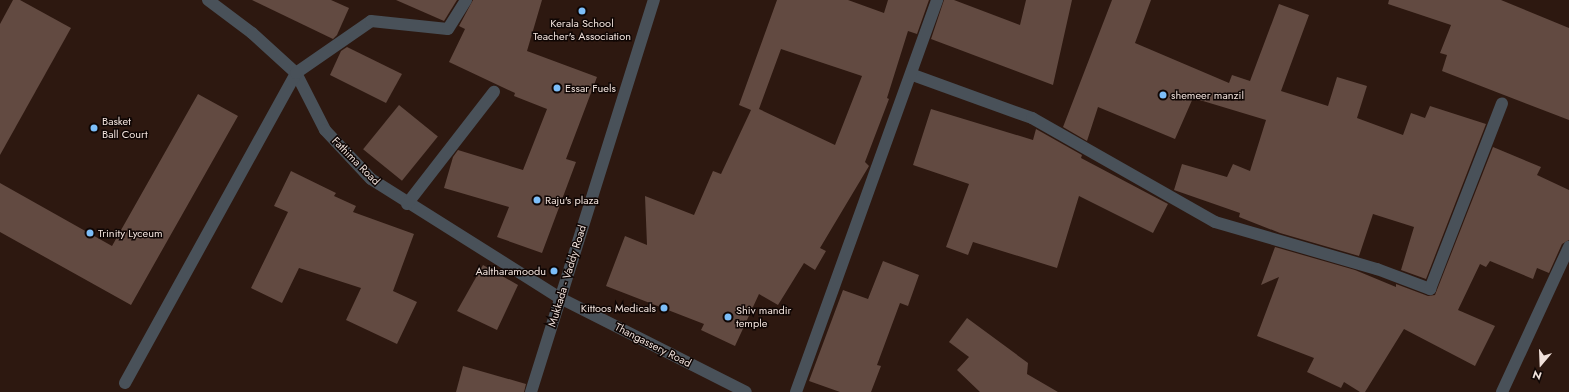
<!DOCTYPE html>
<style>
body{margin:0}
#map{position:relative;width:1569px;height:392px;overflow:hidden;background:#2d1810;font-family:Jost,sans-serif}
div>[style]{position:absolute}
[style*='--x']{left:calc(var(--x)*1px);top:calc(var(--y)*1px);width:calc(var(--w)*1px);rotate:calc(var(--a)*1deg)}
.building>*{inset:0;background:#624a41;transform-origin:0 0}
.minor>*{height:12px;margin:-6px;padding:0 6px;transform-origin:6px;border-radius:6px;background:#495159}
.dots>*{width:11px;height:11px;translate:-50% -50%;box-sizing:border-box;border:2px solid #0f0604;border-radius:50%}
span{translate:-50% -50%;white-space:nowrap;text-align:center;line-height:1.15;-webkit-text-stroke:3px #0f0604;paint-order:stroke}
.poi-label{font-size:11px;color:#f0e1db}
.left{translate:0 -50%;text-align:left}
.right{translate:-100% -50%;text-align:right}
.street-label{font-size:11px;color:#f0e1db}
.north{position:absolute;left:1521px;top:344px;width:40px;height:40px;-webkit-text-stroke:3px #0f0604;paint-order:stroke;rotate:199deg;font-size:11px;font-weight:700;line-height:16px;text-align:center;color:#f0e1db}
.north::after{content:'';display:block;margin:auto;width:14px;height:18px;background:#f0e1db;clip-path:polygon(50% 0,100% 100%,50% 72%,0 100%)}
</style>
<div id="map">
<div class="building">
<i style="clip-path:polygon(13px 0,20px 0,71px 28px,0 155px,0 24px)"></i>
<i style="clip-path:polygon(252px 0,331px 0,349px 8px,337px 35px,333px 39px)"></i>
<i style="clip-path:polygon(396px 0,457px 0,444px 21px)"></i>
<i style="clip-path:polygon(473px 0,542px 0,527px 51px,597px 77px,566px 159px,576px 162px,542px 253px,497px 237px,509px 207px,444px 188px,453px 157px,458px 150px,523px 170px,547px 109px,514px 96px,515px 93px,449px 62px,465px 29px,459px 26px)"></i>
<i style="clip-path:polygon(evenodd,777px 0,848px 0,884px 13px,888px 0,929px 0,917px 34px,908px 31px,887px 98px,889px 99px,865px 162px,869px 166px,820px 248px,826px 251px,815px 270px,804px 263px,778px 305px,759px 294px,735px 346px,701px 330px,704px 324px,606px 286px,625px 236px,647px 245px,645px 196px,694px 215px,713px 171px,721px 174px,751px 110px,739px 105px,777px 0,781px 49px,862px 76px,835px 145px,759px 109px,781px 49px)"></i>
<i style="clip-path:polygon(944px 0,954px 0,1020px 25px,1026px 0,1072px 0,1053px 85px,931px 39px)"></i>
<i style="clip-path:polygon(1112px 0,1151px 0,1135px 43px,1229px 83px,1232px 75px,1250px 81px,1279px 4px,1309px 15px,1281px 91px,1328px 106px,1337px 77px,1367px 86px,1357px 118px,1403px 135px,1411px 113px,1425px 118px,1430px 106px,1486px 124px,1426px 279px,1401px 270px,1414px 227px,1373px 214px,1359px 256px,1280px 233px,1239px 217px,1240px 213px,1174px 190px,1182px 164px,1227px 177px,1233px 164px,1250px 171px,1266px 120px,1193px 98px,1175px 139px,1098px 107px,1087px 141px,1063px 127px)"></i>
<i style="clip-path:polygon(1389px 0,1501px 0,1569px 28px,1569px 120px,1442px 71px,1447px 55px,1440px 53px,1451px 25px,1388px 4px)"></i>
<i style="clip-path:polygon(347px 47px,402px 74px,386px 103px,330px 75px,341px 51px)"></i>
<i style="clip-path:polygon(198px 94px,238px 116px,131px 305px,0 232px,0 183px,112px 246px)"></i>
<i style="left:399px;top:105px;width:50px;height:57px;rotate:39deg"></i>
<i style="clip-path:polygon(931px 109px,1033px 140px,1036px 129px,1082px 155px,1081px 158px,1168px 204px,1153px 233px,1079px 196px,1057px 268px,973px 242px,968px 255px,946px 247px,969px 184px,913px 165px)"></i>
<i style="clip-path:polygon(1493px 147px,1541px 167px,1537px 175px,1569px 190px,1569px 240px,1562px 244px,1549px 273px,1537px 268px,1533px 279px,1490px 261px,1486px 267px,1480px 264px,1458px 310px,1495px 326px,1475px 366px,1404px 329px,1365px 392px,1360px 392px,1344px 382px,1341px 388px,1307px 372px,1314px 358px,1257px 336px,1279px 277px,1261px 285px,1275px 247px,1355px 270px,1396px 287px,1396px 284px,1428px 296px,1435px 295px)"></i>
<i style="clip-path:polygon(291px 171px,336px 193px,334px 196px,356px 206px,353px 212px,414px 234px,393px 291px,417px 302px,397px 344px,346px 320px,361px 288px,299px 268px,282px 303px,251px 288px,288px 212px,274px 206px)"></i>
<i style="clip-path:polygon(883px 261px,919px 275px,908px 306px,900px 303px,877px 365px,881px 366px,871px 392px,840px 392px,809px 381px,843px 290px,868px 299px)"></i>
<i style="clip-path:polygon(483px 265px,518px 285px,497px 330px,457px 311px)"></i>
<i style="clip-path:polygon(967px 318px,1028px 363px,1027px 374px,1058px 392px,980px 392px,957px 370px,969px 357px,949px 342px)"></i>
<i style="clip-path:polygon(463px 366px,526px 384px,524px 392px,456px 392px)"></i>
</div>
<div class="minor">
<i style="--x:208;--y:0;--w:55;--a:36.9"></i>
<i style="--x:252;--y:33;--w:59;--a:42.3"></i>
<i style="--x:296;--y:73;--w:64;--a:63"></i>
<i style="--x:325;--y:130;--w:67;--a:46.8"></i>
<i style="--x:371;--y:179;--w:223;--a:32.2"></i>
<i style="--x:560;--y:298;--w:208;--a:26.8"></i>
<i style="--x:913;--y:75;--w:127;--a:19.9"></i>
<i style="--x:1032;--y:118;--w:210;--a:29.6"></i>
<i style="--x:1215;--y:222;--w:169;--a:16.2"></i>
<i style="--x:1377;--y:269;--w:57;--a:20.7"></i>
<i style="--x:1430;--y:289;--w:199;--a:-68.8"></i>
<i style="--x:407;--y:204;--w:142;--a:-52.2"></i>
<i style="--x:125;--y:383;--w:354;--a:-61.1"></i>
<i style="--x:296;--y:73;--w:91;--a:-34.7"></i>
<i style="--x:371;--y:21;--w:77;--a:5.9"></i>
<i style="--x:448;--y:29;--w:34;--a:-58"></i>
<i style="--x:531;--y:392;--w:411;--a:-72.6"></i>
<i style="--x:796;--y:392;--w:417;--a:-70.2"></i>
<i style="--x:1502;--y:392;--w:160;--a:-65.2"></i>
</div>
<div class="dots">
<i style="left:582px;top:11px;background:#7cbef9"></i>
<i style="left:557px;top:88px;background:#7cbef9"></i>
<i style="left:1163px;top:95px;background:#7cbef9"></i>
<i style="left:94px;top:128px;background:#7cbef9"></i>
<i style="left:537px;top:200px;background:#7cbef9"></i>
<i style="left:90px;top:233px;background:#7cbef9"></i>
<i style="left:554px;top:271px;background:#7cbef9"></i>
<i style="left:664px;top:308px;background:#7cbef9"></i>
<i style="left:728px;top:317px;background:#7cbef9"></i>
</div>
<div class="poi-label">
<span style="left:582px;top:30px">Kerala School<br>Teacher's Association</span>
<span class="left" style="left:565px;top:88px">Essar Fuels</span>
<span class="left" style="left:1171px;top:95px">shemeer manzil</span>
<span class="left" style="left:102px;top:128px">Basket<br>Ball Court</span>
<span class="left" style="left:545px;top:200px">Raju's plaza</span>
<span class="left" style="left:98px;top:233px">Trinity Lyceum</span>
<span class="right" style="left:546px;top:271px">Aaltharamoodu</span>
<span class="right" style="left:656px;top:308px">Kittoos Medicals</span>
<span class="left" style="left:736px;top:317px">Shiv mandir<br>temple</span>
</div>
<div class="street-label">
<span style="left:356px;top:161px;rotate:45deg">Fathima Road</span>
<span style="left:567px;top:276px;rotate:-73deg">Mukkada - Vaddy Road</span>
<span style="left:653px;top:345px;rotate:27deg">Thangassery Road</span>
</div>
<div class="north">N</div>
</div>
